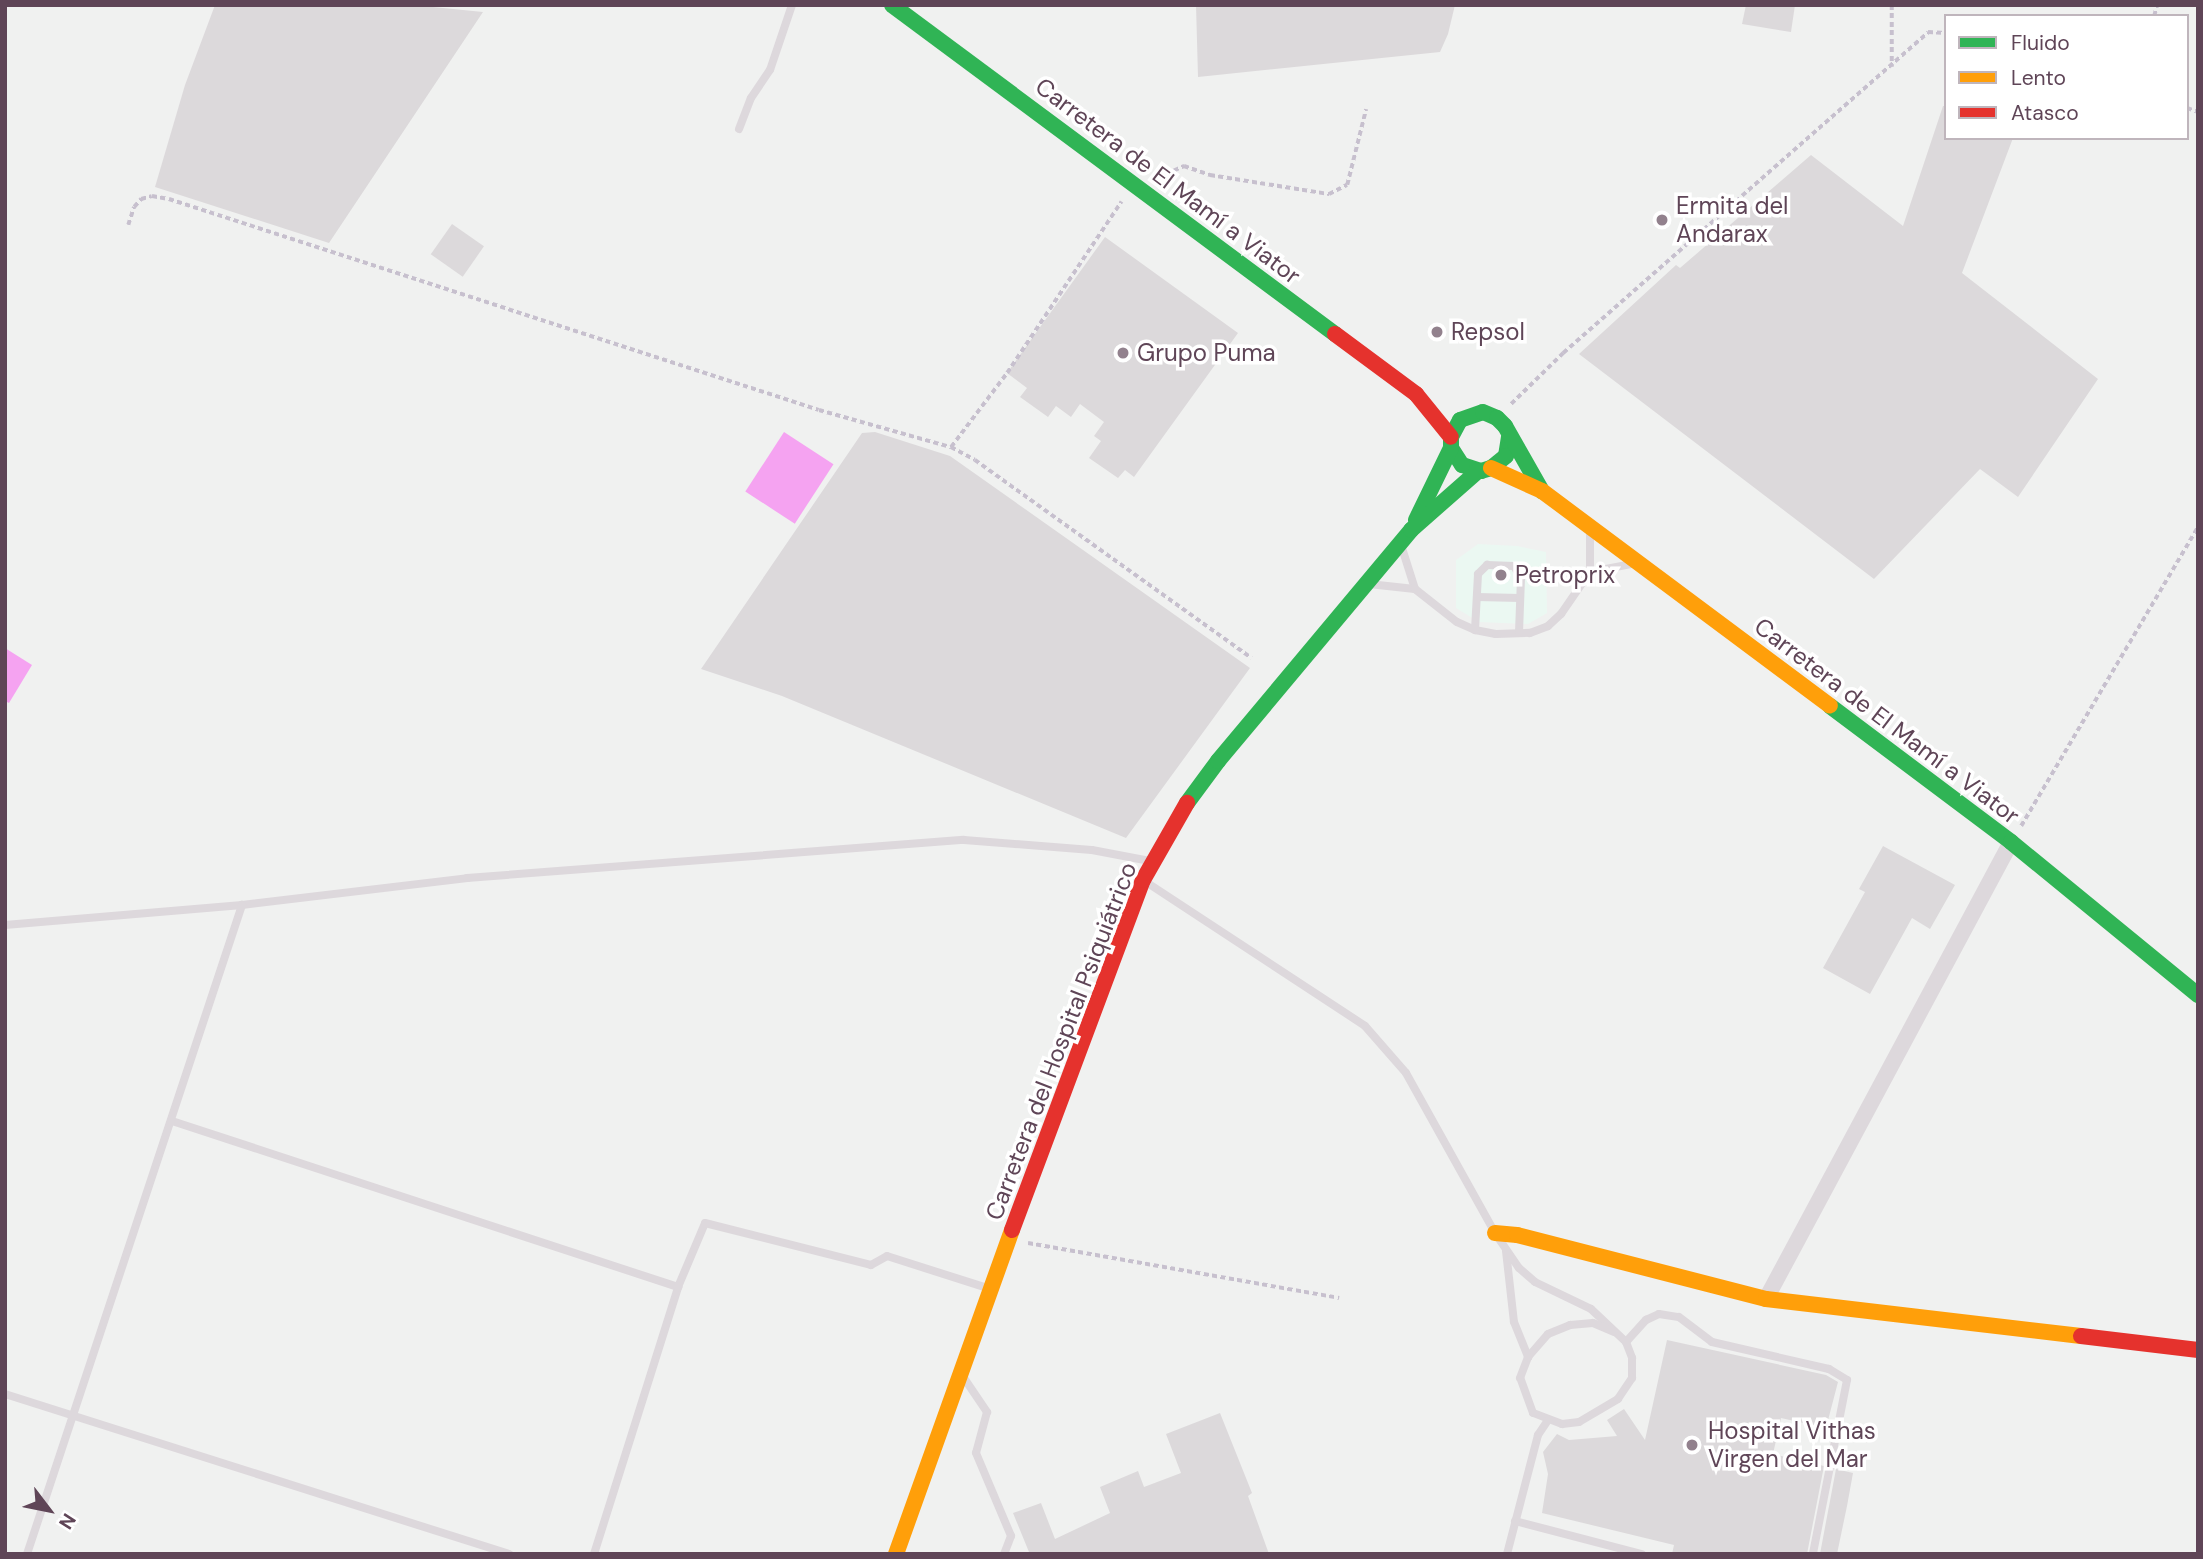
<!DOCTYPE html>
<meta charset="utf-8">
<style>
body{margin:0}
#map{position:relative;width:2203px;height:1559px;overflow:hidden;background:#f0f1f0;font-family:"DM Sans",sans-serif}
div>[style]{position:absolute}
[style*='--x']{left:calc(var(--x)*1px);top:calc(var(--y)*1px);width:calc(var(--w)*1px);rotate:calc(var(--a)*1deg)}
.commercial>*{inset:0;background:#ebf8f2}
.water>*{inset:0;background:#f5a3f1;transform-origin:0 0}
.building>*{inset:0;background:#dcd9db;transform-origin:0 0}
.path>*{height:3.5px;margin-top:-1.75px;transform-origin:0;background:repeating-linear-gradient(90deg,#c7c0ce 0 5px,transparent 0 8.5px)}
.lane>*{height:8px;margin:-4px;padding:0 4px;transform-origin:4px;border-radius:4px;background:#ddd8dc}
.street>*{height:16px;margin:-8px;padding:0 8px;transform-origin:8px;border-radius:8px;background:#ddd8dc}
.fast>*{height:16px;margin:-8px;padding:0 8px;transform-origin:8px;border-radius:8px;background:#30b455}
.slow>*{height:16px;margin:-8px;padding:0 8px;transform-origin:8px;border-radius:8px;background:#ff9f0a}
.jam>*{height:16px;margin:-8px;padding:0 8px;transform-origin:8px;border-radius:8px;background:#e5322d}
.dots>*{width:19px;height:19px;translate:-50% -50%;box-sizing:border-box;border:4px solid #fff;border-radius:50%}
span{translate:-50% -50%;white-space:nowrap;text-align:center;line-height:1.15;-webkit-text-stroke:7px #fff;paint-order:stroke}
.street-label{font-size:24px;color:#5f4557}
.poi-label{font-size:24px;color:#5f4557}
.left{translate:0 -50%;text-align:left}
.frame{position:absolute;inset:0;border:7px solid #5f4557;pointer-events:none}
.legend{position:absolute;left:1944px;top:14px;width:245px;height:126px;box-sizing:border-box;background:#fff;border:2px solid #bfb5bc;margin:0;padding:9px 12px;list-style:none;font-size:21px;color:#5f4557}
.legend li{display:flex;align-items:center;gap:14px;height:35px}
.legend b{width:35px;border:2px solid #bfb5bc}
.north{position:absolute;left:14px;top:1475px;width:70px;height:70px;-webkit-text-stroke:5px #fff;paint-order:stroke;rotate:122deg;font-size:19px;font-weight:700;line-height:28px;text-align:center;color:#5f4557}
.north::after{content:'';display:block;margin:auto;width:24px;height:32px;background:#5f4557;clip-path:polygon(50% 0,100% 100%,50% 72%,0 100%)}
</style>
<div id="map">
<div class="commercial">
<i style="clip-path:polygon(1478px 544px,1517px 546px,1546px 552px,1547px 613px,1528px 624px,1479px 622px,1456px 608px,1456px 560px)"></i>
</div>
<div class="water">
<i style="left:784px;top:432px;width:59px;height:71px;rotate:33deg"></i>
<i style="clip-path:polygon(5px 648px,32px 665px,9px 703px,5px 701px)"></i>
</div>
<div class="building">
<i style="clip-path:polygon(215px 5px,413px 5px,483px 12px,329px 243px,155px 187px,185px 85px)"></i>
<i style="clip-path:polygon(1196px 5px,1455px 5px,1448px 34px,1440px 52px,1198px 77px)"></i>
<i style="clip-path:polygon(1746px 5px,1795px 5px,1791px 32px,1742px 24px)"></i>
<i style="clip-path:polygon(1943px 106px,1946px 106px,1946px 138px,2013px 138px,1962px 273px,2098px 379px,2018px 497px,1980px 469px,1874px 579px,1579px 354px,1676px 265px,1680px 268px,1811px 155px,1903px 226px)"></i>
<i style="left:452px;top:224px;width:39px;height:37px;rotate:35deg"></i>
<i style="clip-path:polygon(1105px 237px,1238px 333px,1134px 477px,1125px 470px,1118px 478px,1089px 458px,1101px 441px,1094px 436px,1104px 422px,1080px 404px,1071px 417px,1056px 406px,1048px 417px,1020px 397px,1027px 388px,1007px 373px)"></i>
<i style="clip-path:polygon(875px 432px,950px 456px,1250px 668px,1126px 838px,782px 696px,701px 669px,862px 433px)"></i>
<i style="clip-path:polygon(1883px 846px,1955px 885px,1930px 929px,1912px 918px,1870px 994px,1823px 968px,1865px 892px,1859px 889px)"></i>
<i style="clip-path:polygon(1667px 1340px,1826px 1375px,1838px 1382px,1826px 1428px,1781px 1418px,1773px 1454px,1824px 1466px,1807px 1554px,1672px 1554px,1674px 1545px,1542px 1513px,1548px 1474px,1543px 1452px,1557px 1434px,1569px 1440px,1617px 1436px,1607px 1420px,1624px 1409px,1645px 1440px)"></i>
<i style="clip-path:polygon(1220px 1413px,1252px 1493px,1248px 1496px,1269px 1554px,1025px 1554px,1029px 1552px,1013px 1513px,1041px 1503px,1055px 1539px,1110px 1513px,1100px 1487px,1138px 1471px,1144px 1487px,1181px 1473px,1166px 1434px)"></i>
<i style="clip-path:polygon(1836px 1469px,1853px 1473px,1847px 1506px,1837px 1554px,1820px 1554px)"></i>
</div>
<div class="path">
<i style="--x:1892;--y:5;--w:62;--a:90"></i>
<i style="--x:2154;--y:16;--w:11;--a:-75"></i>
<i style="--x:2187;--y:108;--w:12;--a:20"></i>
<i style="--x:1162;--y:180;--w:7;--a:-56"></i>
<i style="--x:1166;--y:174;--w:20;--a:-24"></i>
<i style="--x:1184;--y:166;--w:28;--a:19"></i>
<i style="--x:1210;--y:175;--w:121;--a:9.1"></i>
<i style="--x:1329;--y:194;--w:20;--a:-27"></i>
<i style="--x:1347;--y:185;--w:78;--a:-76"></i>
<i style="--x:128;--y:225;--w:19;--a:-72"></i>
<i style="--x:134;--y:207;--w:11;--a:-49"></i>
<i style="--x:141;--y:199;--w:11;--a:-15"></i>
<i style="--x:152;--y:196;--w:17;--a:10"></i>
<i style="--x:169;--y:199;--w:683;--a:17.98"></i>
<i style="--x:819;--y:410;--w:137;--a:15.7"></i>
<i style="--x:951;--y:447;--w:27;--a:28"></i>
<i style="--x:975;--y:460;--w:340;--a:35.6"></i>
<i style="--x:1511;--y:404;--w:73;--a:-44.4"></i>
<i style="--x:1563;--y:353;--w:486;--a:-41.3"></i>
<i style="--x:1928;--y:32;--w:18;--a:3"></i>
<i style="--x:951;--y:447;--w:93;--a:-52.9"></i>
<i style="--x:1007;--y:373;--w:206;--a:-56.3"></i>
<i style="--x:2021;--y:826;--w:347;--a:-59.4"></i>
<i style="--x:1028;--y:1243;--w:316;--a:10"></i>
</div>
<div class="lane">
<i style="--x:739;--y:129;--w:33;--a:-69"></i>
<i style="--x:751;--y:98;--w:34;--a:-56"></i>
<i style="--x:770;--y:70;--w:69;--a:-71.3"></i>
<i style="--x:1402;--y:548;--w:43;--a:72.4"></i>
<i style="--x:1590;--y:572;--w:43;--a:-10.8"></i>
<i style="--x:1369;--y:584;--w:46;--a:6.2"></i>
<i style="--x:1415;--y:589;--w:53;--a:38.2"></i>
<i style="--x:1457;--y:622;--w:20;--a:24"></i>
<i style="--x:1475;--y:630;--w:21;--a:11"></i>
<i style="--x:1496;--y:634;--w:34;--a:-2"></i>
<i style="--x:1530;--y:633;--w:19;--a:-21"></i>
<i style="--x:1548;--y:626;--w:18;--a:-43"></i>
<i style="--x:1561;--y:614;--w:51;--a:-55.4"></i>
<i style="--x:1590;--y:572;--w:39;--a:-90"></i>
<i style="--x:1477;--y:597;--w:43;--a:1.3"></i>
<i style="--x:1475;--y:630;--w:56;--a:-86.9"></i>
<i style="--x:1478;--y:574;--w:13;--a:-45"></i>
<i style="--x:1487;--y:565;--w:27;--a:2"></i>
<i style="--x:1514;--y:566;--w:14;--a:60"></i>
<i style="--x:1521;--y:578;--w:55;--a:92.1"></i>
<i style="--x:1146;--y:882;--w:262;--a:33.3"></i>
<i style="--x:1365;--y:1026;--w:62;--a:48.9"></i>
<i style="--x:1406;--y:1073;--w:183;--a:60.9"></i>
<i style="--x:1495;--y:1233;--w:42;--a:55.6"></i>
<i style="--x:1519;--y:1268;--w:21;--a:41"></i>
<i style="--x:1535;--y:1282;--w:62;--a:25.7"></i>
<i style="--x:1591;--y:1309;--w:48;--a:43.3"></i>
<i style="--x:1626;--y:1342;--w:17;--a:69"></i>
<i style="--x:1632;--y:1358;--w:20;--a:90"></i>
<i style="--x:1632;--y:1378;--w:25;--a:124"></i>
<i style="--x:1618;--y:1399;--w:45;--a:149.5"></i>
<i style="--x:1579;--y:1422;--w:17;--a:173"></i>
<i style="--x:1562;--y:1424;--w:31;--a:-159"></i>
<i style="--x:1533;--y:1413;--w:37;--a:-110"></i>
<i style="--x:1520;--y:1378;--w:22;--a:-69"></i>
<i style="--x:1528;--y:1357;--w:30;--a:-49"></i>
<i style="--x:1548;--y:1334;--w:24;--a:-22"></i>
<i style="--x:1570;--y:1325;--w:23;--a:-5"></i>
<i style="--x:1593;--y:1323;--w:23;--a:23"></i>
<i style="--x:5;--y:925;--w:238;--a:-4.8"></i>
<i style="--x:242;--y:905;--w:227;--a:-6.8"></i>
<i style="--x:467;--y:878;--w:498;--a:-4.4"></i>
<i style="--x:964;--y:840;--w:128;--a:4.5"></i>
<i style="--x:1092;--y:850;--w:59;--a:10.7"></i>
<i style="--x:172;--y:1121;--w:533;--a:18.16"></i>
<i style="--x:1506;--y:1251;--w:71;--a:83.6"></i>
<i style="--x:1514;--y:1322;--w:38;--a:68"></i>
<i style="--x:1626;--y:1342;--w:30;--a:-48"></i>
<i style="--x:1646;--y:1320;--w:14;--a:-25"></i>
<i style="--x:1659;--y:1314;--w:20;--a:9"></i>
<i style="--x:1679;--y:1317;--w:41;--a:37.1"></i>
<i style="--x:1712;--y:1342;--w:120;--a:13"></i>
<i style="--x:1829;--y:1369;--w:21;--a:31"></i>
<i style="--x:1847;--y:1380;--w:177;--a:101.1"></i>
<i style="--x:962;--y:1375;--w:45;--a:56"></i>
<i style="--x:987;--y:1412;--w:42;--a:105"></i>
<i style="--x:976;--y:1453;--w:90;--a:67.1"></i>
<i style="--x:1011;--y:1536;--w:19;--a:111"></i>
<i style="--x:5;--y:1394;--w:529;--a:17.61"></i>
<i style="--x:1515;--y:1521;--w:131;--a:14.6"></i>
<i style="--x:27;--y:1554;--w:684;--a:-71.67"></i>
<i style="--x:594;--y:1554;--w:280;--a:-72.5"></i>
<i style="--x:678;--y:1287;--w:69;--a:-67.1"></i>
<i style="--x:705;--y:1223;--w:171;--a:14.2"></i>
<i style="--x:871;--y:1265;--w:18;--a:-29"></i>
<i style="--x:887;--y:1256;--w:105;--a:17.7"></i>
<i style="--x:1507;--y:1554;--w:123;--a:-75.4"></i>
<i style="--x:1538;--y:1435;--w:18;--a:-56"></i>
</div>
<div class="street">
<i style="--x:1766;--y:1299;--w:519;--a:-61.8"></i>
</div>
<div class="fast">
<i style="--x:892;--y:5;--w:552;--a:36.6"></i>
<i style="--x:1509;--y:437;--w:19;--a:99"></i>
<i style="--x:1506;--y:456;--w:19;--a:141"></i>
<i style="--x:1491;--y:468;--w:10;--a:163"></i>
<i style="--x:1481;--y:471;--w:20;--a:-162"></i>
<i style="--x:1462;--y:465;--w:20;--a:-123"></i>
<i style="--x:1451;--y:448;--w:11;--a:-90"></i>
<i style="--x:1451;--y:437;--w:19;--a:-62"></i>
<i style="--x:1460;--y:420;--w:24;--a:-19"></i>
<i style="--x:1483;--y:412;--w:15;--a:23"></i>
<i style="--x:1497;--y:418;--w:11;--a:45"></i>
<i style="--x:1505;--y:426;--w:75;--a:60.4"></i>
<i style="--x:1416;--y:520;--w:80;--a:-64.1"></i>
<i style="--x:1830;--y:706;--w:226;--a:36.9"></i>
<i style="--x:2011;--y:842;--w:242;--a:39.3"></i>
<i style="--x:1187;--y:803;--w:52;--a:-53.6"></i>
<i style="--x:1218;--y:761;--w:301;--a:-50.1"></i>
<i style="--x:1411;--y:530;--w:89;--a:-41.4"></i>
</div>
<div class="slow">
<i style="--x:1491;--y:468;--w:56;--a:24.3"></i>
<i style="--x:1542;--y:491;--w:359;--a:36.7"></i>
<i style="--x:1495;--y:1233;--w:22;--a:5"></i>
<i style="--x:1517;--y:1235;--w:257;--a:14.4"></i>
<i style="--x:1766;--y:1299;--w:317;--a:6.7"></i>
<i style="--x:896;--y:1554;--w:344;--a:-70.3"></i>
</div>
<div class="jam">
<i style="--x:1335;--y:334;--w:101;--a:36.5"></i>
<i style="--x:1416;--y:394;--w:55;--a:50.9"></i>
<i style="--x:1012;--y:1230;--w:374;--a:-69.5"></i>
<i style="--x:1143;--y:880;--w:89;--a:-60.3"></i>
<i style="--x:2081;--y:1336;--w:118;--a:6.8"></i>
</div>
<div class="dots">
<i style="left:1662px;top:220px;background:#92818d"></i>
<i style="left:1437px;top:332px;background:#92818d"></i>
<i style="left:1123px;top:353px;background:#92818d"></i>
<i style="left:1501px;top:575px;background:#92818d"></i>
<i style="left:1692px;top:1445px;background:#92818d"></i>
</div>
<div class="street-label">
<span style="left:1168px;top:181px;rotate:37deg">Carretera de El Mamí a Viator</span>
<span style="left:1887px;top:721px;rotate:37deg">Carretera de El Mamí a Viator</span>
<span style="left:1061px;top:1041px;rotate:-69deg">Carretera del Hospital Psiquiátrico</span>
</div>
<div class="poi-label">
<span class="left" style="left:1676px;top:220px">Ermita del<br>Andarax</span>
<span class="left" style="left:1451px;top:332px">Repsol</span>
<span class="left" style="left:1137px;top:353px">Grupo Puma</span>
<span class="left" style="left:1515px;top:575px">Petroprix</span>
<span class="left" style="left:1708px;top:1445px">Hospital Vithas<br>Virgen del Mar</span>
</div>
<div class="frame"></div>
<ul class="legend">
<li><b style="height:9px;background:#30b455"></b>Fluido</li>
<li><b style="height:9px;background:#ff9f0a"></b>Lento</li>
<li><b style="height:9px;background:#e5322d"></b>Atasco</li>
</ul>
<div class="north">N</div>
</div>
